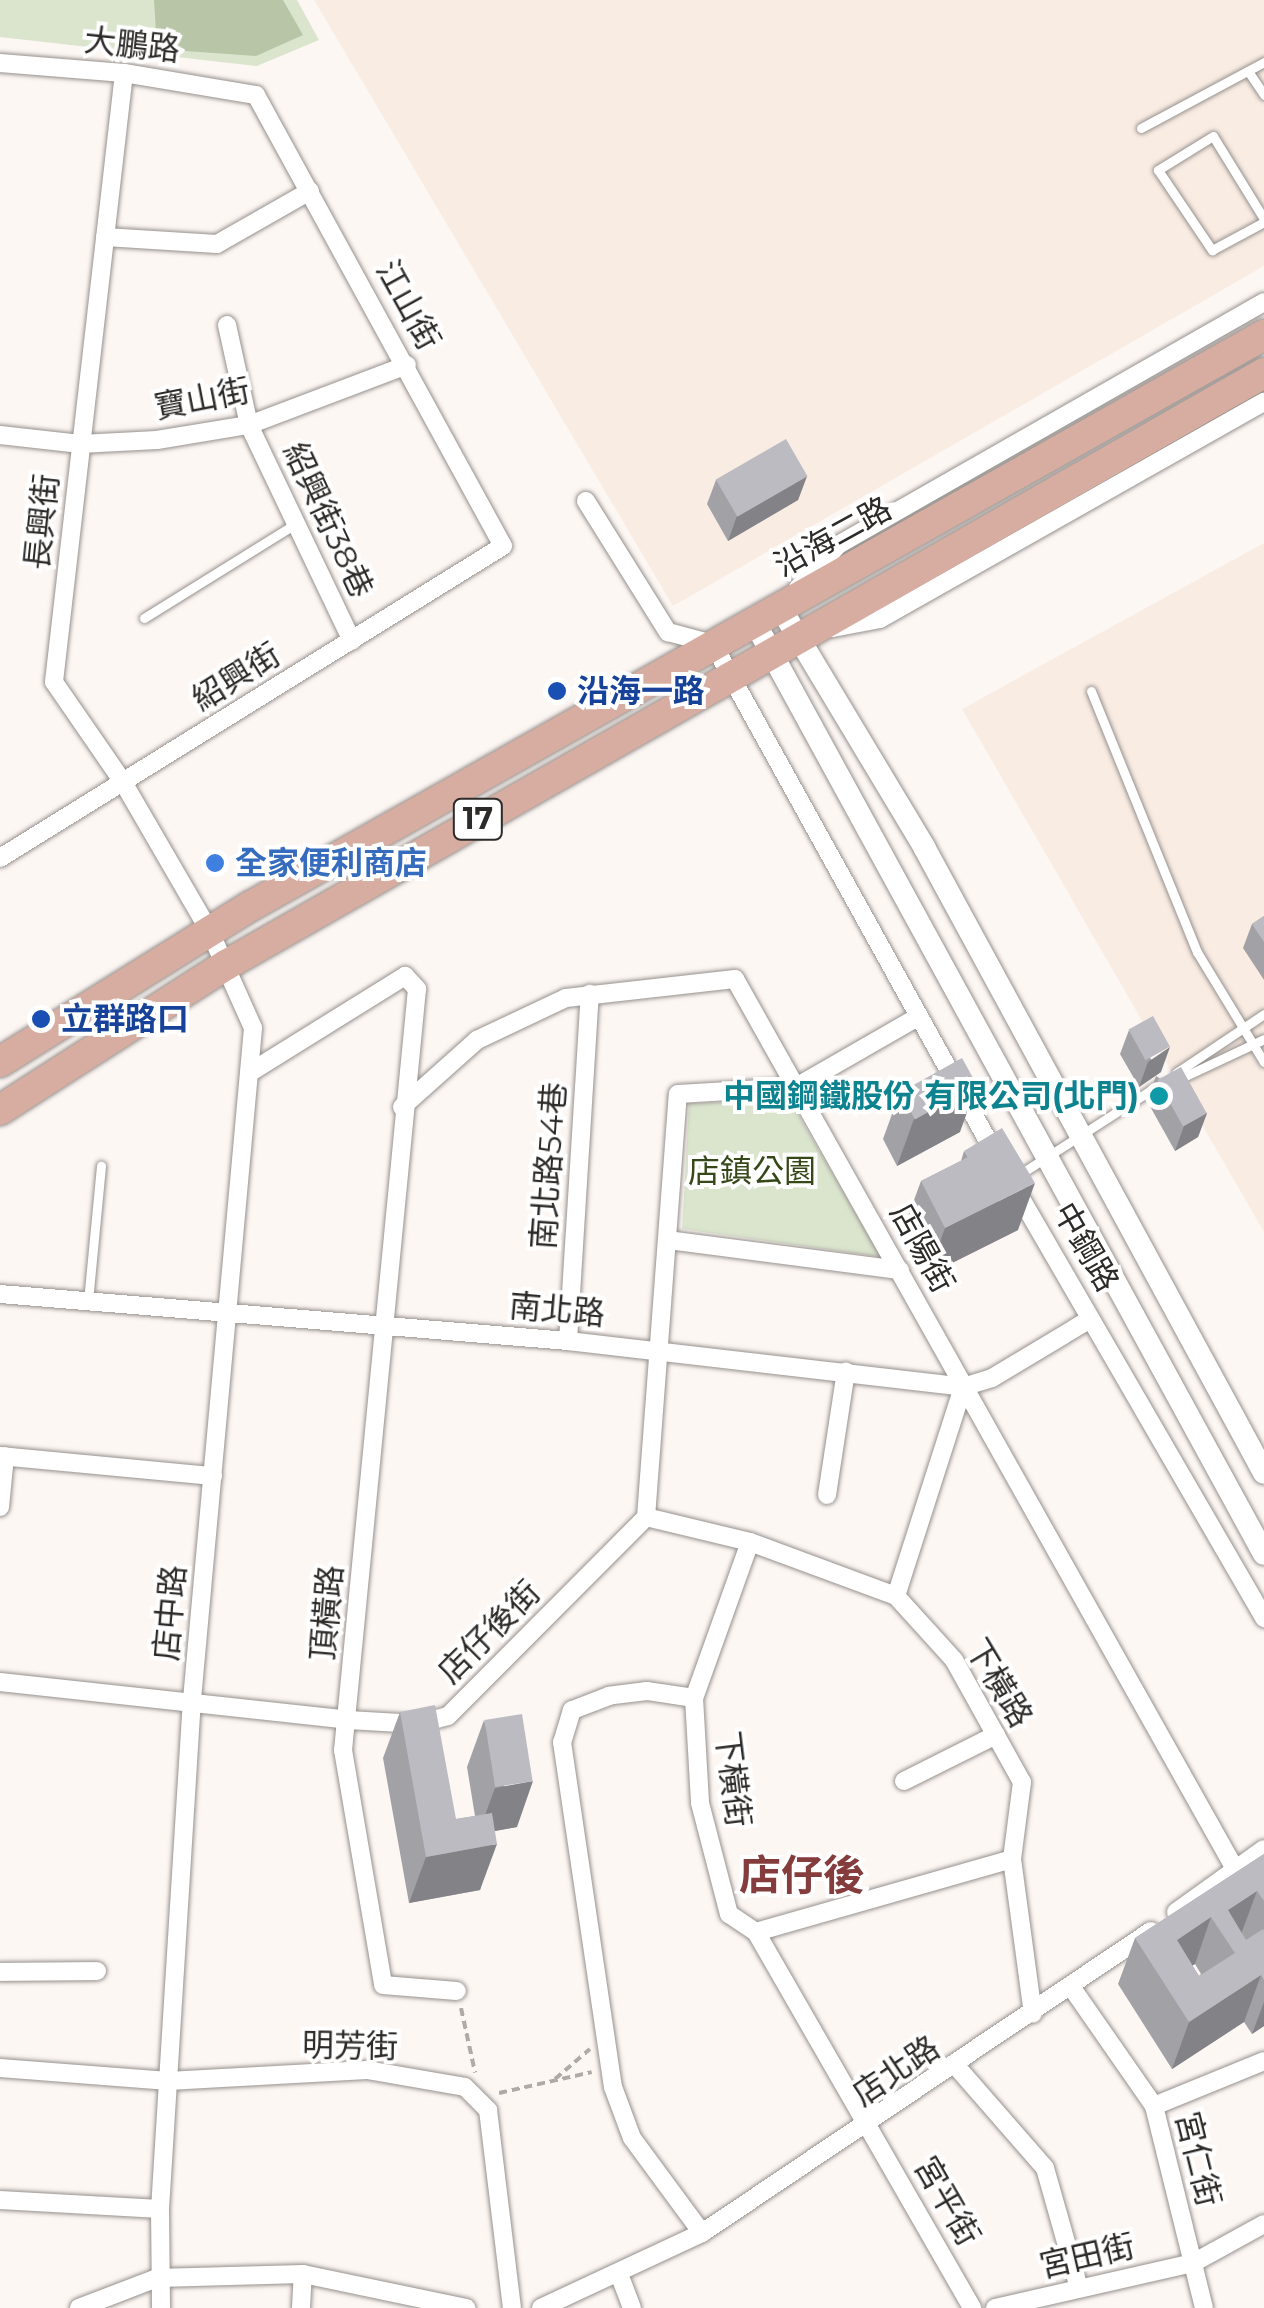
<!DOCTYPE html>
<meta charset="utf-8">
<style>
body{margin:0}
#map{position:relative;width:1264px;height:2308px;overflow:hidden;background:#fdf7f4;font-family:Montserrat,"Noto Sans TC",sans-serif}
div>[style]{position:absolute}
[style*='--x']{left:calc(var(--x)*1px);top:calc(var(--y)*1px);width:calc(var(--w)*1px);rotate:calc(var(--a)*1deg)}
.built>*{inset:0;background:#f9ece3}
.green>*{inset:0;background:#dbe5ce}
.forest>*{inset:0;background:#b8c5a6}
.path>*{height:4px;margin-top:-2px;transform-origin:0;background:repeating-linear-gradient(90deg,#afaaa8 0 8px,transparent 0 13px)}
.roads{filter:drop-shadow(0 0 2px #96918d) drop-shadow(0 0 2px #96918d)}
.service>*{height:9px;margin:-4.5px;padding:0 4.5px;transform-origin:4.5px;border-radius:4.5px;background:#fff}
.minor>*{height:18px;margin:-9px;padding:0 9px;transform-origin:9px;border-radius:9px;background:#fff}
.tertiary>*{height:22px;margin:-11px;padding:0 11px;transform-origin:11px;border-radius:11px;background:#fff}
.primary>*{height:30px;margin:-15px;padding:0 15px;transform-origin:15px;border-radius:15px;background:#d7ada1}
.wall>*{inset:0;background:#a1a1a6}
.shaded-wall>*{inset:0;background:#838387}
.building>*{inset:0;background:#bbbbc1;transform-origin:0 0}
.dots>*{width:28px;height:28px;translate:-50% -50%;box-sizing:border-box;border:5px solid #fff;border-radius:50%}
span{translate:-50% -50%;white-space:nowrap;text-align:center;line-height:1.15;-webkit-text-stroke:8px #fff;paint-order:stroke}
.shield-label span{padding:2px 8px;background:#fff;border:2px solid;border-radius:8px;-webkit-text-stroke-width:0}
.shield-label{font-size:30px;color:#2d2b29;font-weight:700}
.street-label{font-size:32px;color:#2d2b29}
.transit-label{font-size:32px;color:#164399;font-weight:700}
.left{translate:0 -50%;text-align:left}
.shop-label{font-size:32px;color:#366cbe;font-weight:700}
.culture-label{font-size:32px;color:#0d838f;font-weight:700}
.right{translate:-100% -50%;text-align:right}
.park-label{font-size:32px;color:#364718}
.district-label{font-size:42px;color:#853c3d;font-weight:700}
</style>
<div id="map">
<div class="built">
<i style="clip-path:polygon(314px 0,1264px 0,1264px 266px,673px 606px)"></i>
<i style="clip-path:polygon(1264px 543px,1264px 1232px,962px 709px)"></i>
</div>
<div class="green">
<i style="clip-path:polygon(0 0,297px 0,319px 40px,257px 66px,0 37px)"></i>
<i style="clip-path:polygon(790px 1101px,881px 1257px,682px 1229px,689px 1103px)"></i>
</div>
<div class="forest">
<i style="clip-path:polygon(154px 0,283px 0,303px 35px,256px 56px,157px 49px)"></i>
</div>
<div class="path">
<i style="--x:461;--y:2008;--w:66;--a:77.7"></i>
<i style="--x:555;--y:2079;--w:46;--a:-40.6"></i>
<i style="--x:499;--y:2093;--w:95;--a:-12.7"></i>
</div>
<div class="roads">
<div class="service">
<i style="--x:1248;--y:71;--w:29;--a:56"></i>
<i style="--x:1141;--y:128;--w:140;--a:-28.2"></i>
<i style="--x:1264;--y:219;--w:97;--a:-121.6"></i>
<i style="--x:1213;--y:136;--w:65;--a:148.3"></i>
<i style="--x:1158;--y:170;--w:97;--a:56"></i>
<i style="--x:1212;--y:250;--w:59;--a:-28.3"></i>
<i style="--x:144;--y:618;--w:178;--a:-31.9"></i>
<i style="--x:1091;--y:691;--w:282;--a:67.9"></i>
<i style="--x:1197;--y:952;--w:129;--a:58.7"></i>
<i style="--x:1176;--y:1073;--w:106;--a:-33.8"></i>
<i style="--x:1177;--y:1080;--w:96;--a:-25.2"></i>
<i style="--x:1017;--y:1176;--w:169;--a:-32.7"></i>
<i style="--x:88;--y:1301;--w:136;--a:-84.5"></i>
</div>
<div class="minor">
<i style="--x:0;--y:63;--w:124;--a:4.6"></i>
<i style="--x:124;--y:73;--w:134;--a:9.5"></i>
<i style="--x:256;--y:95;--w:514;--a:61.29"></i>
<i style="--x:503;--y:546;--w:592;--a:148.19"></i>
<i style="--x:124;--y:73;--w:613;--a:96.56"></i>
<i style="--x:54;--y:682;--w:121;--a:55.4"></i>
<i style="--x:123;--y:782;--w:176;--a:59.9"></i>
<i style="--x:211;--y:934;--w:103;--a:65.9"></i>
<i style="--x:253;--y:1028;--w:674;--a:95.19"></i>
<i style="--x:192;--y:1699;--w:511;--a:93.59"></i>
<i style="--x:160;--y:2209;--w:99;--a:89.4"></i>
<i style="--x:105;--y:237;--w:112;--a:3.6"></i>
<i style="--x:217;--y:244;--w:107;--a:-29.7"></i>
<i style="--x:227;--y:325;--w:102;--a:77.6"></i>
<i style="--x:249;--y:425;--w:239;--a:64.5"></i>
<i style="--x:0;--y:435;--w:81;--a:6.4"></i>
<i style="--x:80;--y:444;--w:77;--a:-3"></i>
<i style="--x:157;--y:440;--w:93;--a:-9.3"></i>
<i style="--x:249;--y:425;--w:169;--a:-20.8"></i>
<i style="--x:586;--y:501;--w:155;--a:58"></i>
<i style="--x:668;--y:632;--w:47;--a:14.9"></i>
<i style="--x:713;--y:644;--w:589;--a:61.04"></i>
<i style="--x:798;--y:588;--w:59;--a:-47.1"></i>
<i style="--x:838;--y:545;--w:490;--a:-29.7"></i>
<i style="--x:833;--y:628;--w:48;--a:-10.8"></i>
<i style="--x:880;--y:619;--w:441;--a:-29.5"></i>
<i style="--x:249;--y:1073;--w:184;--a:-31.9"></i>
<i style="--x:405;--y:976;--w:18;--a:47"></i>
<i style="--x:417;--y:989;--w:765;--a:95.55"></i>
<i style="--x:343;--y:1750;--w:238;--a:80.3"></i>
<i style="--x:383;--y:1985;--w:74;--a:4.6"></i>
<i style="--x:402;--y:1107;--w:101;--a:-41.8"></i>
<i style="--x:477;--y:1040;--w:98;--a:-25.3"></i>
<i style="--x:566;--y:998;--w:170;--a:-6.4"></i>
<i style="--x:735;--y:979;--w:1021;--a:60.67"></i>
<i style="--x:1016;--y:1190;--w:495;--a:59.9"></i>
<i style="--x:668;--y:1240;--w:234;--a:7.4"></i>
<i style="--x:0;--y:1294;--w:570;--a:4.73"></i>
<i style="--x:568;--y:1341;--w:398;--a:6.6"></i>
<i style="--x:963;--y:1387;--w:30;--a:-17"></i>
<i style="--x:992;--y:1378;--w:114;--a:-31"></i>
<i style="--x:568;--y:1341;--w:348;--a:-86.4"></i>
<i style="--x:0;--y:1456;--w:214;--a:5.4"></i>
<i style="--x:827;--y:1495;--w:125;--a:-81.3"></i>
<i style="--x:0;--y:1507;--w:51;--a:-84.4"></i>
<i style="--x:646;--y:1517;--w:107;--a:13.5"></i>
<i style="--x:750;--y:1542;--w:156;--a:20.3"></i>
<i style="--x:896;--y:1596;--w:86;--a:47.8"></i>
<i style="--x:954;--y:1660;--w:140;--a:60.9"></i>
<i style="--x:1022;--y:1782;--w:78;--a:97.4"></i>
<i style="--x:1012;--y:1859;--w:156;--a:82.3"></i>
<i style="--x:750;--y:1542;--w:166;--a:109.7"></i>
<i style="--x:694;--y:1698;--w:105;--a:86.7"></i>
<i style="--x:700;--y:1803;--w:115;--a:75.4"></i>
<i style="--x:729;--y:1914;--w:32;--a:34"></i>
<i style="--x:756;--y:1932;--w:266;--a:-15.9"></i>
<i style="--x:896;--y:1596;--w:219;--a:-72.2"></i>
<i style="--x:0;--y:1682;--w:350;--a:6.2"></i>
<i style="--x:348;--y:1720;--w:70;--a:3.3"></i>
<i style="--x:418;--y:1724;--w:31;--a:-15"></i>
<i style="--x:448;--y:1716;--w:281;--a:-45.1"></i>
<i style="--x:646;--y:1517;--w:424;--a:-85.7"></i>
<i style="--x:678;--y:1094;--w:118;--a:-3.4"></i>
<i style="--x:796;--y:1087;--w:138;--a:-29.9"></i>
<i style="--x:694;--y:1698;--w:48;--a:-171.5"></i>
<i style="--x:647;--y:1691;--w:38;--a:173"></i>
<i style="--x:609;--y:1696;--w:40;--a:159"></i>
<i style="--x:572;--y:1710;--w:34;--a:107"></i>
<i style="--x:562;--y:1742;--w:349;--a:81.6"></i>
<i style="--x:613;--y:2087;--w:54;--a:69.6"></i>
<i style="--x:632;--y:2138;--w:118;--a:53.6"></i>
<i style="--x:904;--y:1781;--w:103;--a:-26.6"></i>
<i style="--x:1176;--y:1912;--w:108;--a:-35.6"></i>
<i style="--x:756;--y:1932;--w:434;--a:60.1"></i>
<i style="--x:0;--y:1972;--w:97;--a:-0.6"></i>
<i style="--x:1072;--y:1988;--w:144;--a:55.2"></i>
<i style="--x:1154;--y:2106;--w:208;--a:76.1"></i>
<i style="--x:956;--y:2066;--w:135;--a:48.9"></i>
<i style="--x:1045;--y:2168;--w:125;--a:74.2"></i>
<i style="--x:0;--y:2068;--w:169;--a:4.4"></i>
<i style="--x:168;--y:2081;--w:199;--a:-3.2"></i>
<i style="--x:367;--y:2070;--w:99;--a:9.8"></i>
<i style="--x:465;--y:2087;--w:33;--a:45"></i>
<i style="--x:488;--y:2110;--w:199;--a:83.1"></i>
<i style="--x:1154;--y:2106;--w:119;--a:-22.2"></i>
<i style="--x:0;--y:2200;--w:160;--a:3.2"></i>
<i style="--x:619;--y:2274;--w:36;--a:69"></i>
<i style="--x:79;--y:2308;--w:84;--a:-21"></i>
<i style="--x:157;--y:2278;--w:146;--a:-1.6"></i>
<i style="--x:303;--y:2274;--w:167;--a:11.8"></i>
<i style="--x:301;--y:2308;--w:34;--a:-87"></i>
<i style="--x:541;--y:2308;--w:178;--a:-25"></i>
<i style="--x:702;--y:2233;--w:541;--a:-33.93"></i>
<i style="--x:995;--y:2308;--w:203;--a:-12.8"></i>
<i style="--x:1193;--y:2263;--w:81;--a:-28.8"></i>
</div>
<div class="tertiary">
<i style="--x:780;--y:607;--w:280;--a:59"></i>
<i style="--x:924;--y:847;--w:712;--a:61.49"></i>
<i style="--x:754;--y:621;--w:1063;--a:61.34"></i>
</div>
<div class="primary">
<i style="--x:0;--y:1062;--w:296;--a:-31.9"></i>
<i style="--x:251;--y:906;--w:1163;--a:-29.41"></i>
<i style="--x:0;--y:1110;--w:269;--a:-32.7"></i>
<i style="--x:226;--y:965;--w:1195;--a:-29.7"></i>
</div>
</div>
<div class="wall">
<i style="clip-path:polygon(807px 476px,798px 500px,728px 541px,707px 504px,716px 480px)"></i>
<i style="clip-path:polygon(1264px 916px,1264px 980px,1243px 948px,1252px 924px)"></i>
<i style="clip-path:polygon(1129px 1030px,1161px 1072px,1139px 1087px,1120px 1054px)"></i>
<i style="clip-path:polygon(1156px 1076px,1207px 1113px,1198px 1137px,1175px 1151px,1147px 1101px)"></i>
<i style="clip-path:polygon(900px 1092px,960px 1132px,897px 1166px,883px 1139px)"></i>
<i style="clip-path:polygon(964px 1151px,1018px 1230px,928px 1275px,904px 1227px,921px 1181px,961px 1161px)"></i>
<i style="clip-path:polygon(400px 1712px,456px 1819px,475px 1816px,467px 1767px,484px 1720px,517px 1827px,495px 1831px,480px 1890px,409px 1903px,383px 1758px)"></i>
<i style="clip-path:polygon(evenodd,1264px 1854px,1264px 2026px,1252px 2034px,1244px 2022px,1172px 2069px,1118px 1984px,1135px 1938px,1264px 1854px,1195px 1964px,1201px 1974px,1199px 1976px,1192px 1965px,1195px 1964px)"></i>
</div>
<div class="shaded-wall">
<i style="clip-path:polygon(807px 476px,798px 500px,728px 541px,737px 516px)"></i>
<i style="clip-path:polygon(1170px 1047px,1161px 1072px,1139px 1087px,1148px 1062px)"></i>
<i style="clip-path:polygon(977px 1085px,960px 1132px,897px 1166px,914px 1119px)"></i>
<i style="clip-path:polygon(1207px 1113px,1198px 1137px,1175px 1151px,1184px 1126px)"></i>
<i style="clip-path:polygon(1035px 1183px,1018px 1230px,928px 1275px,945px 1228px)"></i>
<i style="clip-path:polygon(533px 1781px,517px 1827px,478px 1834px,495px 1788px)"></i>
<i style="clip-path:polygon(497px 1844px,480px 1890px,409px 1903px,426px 1857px)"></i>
<i style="clip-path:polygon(1257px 1891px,1240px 1937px,1228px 1910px)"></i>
<i style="clip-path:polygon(1211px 1917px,1195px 1964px,1164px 1984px,1177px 1940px)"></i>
<i style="clip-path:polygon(1261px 1975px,1244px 2022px,1172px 2069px,1189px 2022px)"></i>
<i style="clip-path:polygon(1264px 2002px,1264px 2026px,1252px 2034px)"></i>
</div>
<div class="building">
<i style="left:786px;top:439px;width:43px;height:81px;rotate:60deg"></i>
<i style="clip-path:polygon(1264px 916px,1264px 942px,1252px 924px)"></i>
<i style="left:1153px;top:1016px;width:35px;height:28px;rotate:61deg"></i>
<i style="left:962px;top:1058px;width:31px;height:71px;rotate:61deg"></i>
<i style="left:1181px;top:1067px;width:53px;height:27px;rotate:61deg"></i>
<i style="clip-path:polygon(1002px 1128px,1035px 1183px,945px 1228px,921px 1181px,968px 1157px,964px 1151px)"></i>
<i style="clip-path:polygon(435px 1705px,456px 1819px,492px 1813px,497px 1844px,426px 1857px,400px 1712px)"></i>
<i style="left:522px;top:1714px;width:68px;height:38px;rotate:81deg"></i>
<i style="clip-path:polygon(evenodd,1264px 1854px,1264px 1901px,1257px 1891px,1228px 1910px,1246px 1940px,1263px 1929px,1264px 1931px,1264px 1980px,1261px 1975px,1189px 2022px,1135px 1938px,1264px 1854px,1211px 1917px,1235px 1953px,1199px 1976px,1177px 1940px,1211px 1917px)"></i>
</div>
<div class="dots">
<i style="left:557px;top:691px;background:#1a4fb4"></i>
<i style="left:215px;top:863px;background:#3f7fe0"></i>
<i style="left:41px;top:1019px;background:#1a4fb4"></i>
<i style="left:1159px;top:1096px;background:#0f9aa8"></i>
</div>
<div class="shield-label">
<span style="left:478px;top:819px">17</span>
</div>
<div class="street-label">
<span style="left:132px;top:45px;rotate:6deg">大鵬路</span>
<span style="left:408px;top:305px;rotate:61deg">江山街</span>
<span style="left:202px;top:399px;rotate:-11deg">寶山街</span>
<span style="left:328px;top:520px;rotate:65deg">紹興街38巷</span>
<span style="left:42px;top:522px;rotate:-84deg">長興街</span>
<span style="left:833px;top:537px;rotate:-29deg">沿海二路</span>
<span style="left:236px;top:677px;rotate:-32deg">紹興街</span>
<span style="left:549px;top:1166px;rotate:-86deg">南北路54巷</span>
<span style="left:1086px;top:1247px;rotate:60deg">中鋼路</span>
<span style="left:922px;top:1248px;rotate:61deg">店陽街</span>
<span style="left:557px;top:1310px;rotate:5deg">南北路</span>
<span style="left:170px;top:1613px;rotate:-85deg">店中路</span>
<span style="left:327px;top:1613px;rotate:-85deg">頂橫路</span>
<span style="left:489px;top:1632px;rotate:-45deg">店仔後街</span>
<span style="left:999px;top:1683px;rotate:59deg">下橫路</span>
<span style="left:733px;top:1779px;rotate:83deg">下橫街</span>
<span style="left:350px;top:2046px;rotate:1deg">明芳街</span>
<span style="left:896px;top:2071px;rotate:-34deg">店北路</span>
<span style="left:1198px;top:2159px;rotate:76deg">宮仁街</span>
<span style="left:947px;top:2201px;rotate:60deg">宮平街</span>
<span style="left:1087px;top:2256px;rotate:-13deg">宮田街</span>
</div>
<div class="transit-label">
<span class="left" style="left:577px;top:691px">沿海一路</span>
<span class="left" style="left:61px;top:1019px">立群路口</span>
</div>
<div class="shop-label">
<span class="left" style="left:235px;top:863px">全家便利商店</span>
</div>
<div class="culture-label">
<span class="right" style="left:1139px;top:1096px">中國鋼鐵股份 有限公司(北門)</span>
</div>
<div class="park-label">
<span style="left:752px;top:1171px">店鎮公園</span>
</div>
<div class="district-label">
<span style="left:802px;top:1875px">店仔後</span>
</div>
</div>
